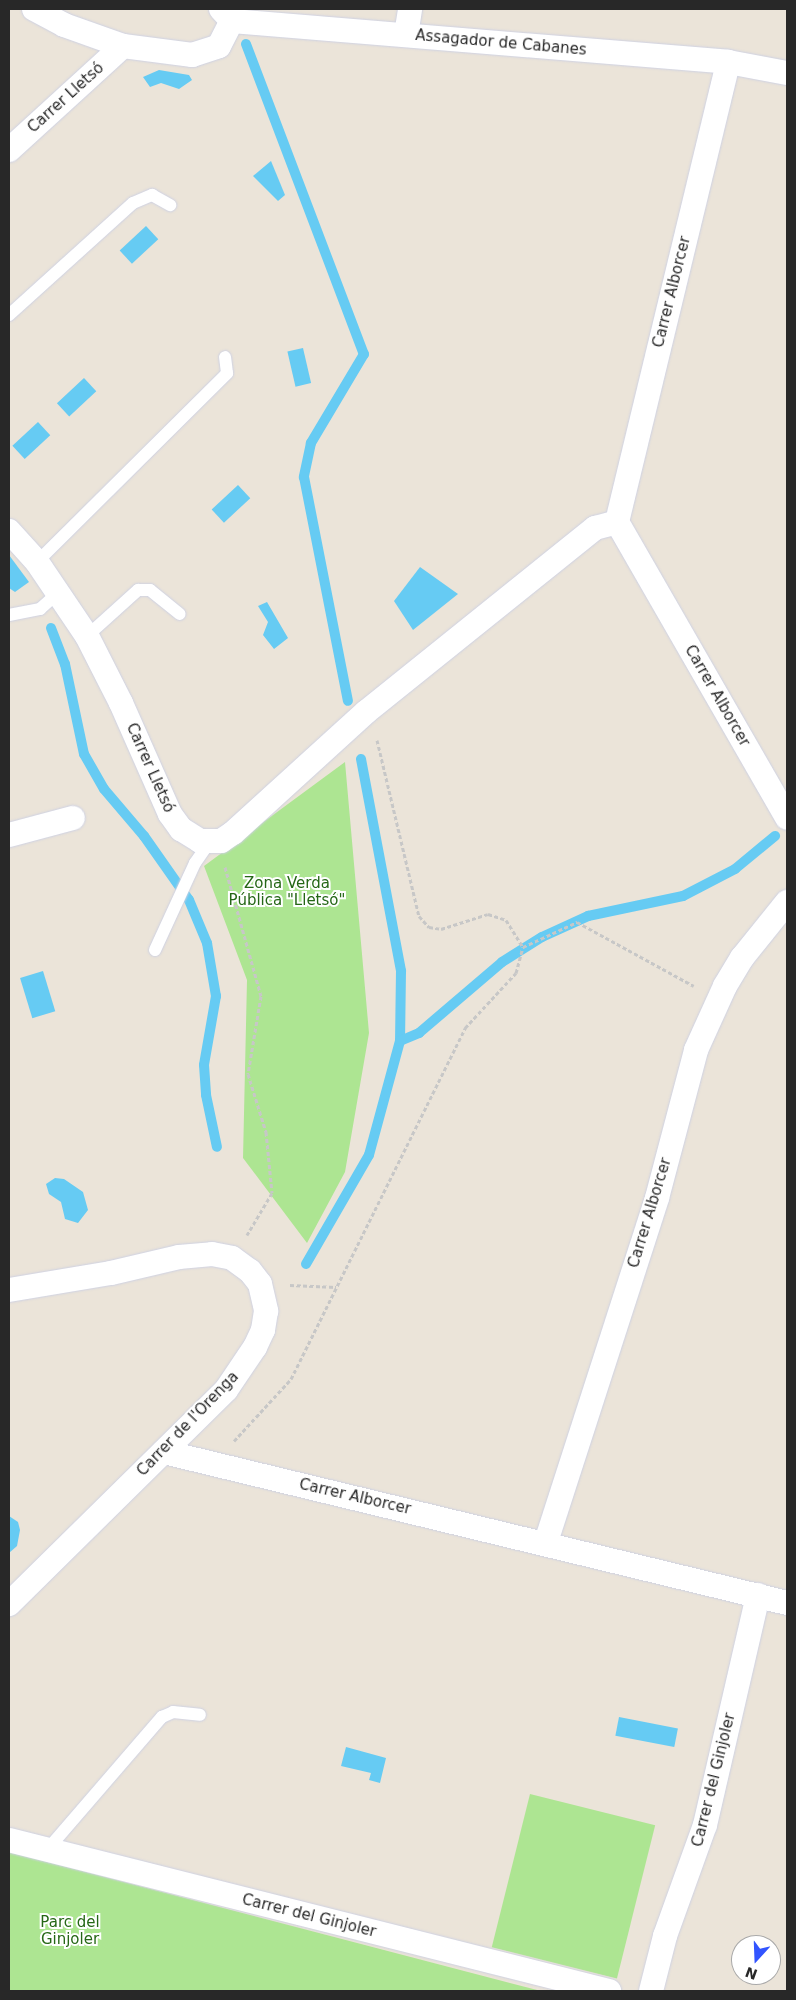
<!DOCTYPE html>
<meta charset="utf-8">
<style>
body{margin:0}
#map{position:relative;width:796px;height:2000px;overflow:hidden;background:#ebe4d9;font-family:"DejaVu Sans",sans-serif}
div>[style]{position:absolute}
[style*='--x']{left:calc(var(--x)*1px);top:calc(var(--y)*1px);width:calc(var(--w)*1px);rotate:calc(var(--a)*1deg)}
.green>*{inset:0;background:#ade592;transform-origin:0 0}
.water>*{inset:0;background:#66cbf3;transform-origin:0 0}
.stream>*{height:10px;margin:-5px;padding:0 5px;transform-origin:5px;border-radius:5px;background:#66cbf3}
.path>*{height:3px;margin-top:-1.5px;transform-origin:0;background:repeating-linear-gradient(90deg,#c7c7c7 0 4px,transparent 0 6.5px)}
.roads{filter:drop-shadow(0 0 1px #ced1e2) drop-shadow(0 0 1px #ced1e2)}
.service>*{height:12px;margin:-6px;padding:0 6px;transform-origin:6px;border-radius:6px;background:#fff}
.minor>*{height:24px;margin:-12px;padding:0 12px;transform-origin:12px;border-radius:12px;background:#fff}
span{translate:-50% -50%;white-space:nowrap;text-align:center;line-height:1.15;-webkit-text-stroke:4px #fff;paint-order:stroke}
.street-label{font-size:15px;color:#282828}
.park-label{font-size:15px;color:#256716}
.frame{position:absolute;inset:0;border:10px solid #282828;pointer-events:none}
.north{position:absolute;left:731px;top:1935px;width:50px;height:50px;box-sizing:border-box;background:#fff;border:1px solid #a9a9a9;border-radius:50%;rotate:200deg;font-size:14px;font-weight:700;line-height:20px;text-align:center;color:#282828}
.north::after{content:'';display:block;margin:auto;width:18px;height:22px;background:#3254ff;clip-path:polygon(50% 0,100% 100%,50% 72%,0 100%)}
</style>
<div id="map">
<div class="green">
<i style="clip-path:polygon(345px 762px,369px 1033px,345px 1172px,307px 1243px,243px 1158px,247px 980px,204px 866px)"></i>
<i style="left:530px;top:1794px;width:129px;height:158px;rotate:14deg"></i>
<i style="clip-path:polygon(9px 1852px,541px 1991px,9px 1991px)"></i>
</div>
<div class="water">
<i style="clip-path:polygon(159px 70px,189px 75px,192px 80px,179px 89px,161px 83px,150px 87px,143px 77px)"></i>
<i style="clip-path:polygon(271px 161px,285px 195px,278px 201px,253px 176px)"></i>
<i style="left:146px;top:226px;width:18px;height:36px;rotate:47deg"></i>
<i style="left:303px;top:348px;width:36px;height:16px;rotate:77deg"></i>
<i style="left:84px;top:378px;width:18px;height:37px;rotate:47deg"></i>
<i style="left:38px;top:422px;width:18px;height:35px;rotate:47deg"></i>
<i style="left:238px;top:485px;width:18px;height:36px;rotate:47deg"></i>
<i style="clip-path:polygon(9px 555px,29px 582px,15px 592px,9px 588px)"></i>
<i style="clip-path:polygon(420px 567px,458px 594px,413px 630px,394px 601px)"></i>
<i style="clip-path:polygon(267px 602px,288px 638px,274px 649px,263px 635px,268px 622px,258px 606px)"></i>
<i style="left:43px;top:971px;width:42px;height:24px;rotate:73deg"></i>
<i style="clip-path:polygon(55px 1178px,64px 1179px,83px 1192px,88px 1210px,78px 1223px,65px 1219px,61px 1202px,49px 1194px,46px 1184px)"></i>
<i style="clip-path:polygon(9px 1516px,18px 1522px,20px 1530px,17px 1546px,9px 1553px)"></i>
<i style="left:619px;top:1717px;width:60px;height:19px;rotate:11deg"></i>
<i style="clip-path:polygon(346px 1747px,386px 1758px,380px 1783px,369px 1780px,371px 1773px,341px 1766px)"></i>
</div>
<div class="stream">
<i style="--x:246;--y:44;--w:332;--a:69.2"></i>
<i style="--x:364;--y:354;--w:104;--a:120.8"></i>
<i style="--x:311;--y:443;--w:35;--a:102"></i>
<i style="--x:304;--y:477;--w:228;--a:78.9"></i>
<i style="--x:51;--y:628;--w:39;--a:69"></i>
<i style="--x:65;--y:664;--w:92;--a:78.1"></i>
<i style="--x:84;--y:754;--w:40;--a:60.3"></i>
<i style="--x:104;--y:789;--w:62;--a:49.6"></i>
<i style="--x:144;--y:836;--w:78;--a:54.9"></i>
<i style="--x:189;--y:900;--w:47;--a:67.3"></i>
<i style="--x:207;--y:943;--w:54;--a:80.4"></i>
<i style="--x:216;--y:996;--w:70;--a:99.9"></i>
<i style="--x:204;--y:1065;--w:30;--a:86"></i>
<i style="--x:206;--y:1095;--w:53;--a:78.1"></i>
<i style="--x:361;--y:759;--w:216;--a:79.3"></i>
<i style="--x:401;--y:971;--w:70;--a:90.8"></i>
<i style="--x:306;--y:1264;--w:126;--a:-60"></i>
<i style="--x:369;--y:1155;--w:118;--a:-74.8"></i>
<i style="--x:400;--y:1041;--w:21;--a:-23"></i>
<i style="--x:419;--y:1033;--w:109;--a:-40.5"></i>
<i style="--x:502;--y:962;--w:47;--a:-32"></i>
<i style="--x:542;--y:937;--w:51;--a:-24.5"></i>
<i style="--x:588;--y:916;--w:97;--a:-11.9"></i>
<i style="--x:683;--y:896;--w:59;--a:-27.4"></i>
<i style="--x:735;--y:869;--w:52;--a:-39.5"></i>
</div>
<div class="path">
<i style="--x:377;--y:740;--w:181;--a:76.6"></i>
<i style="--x:419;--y:916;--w:15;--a:48"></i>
<i style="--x:429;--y:927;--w:12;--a:9"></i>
<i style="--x:441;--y:929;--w:49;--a:-17.7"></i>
<i style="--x:488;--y:914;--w:19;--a:18"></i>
<i style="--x:506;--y:920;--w:32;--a:58"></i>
<i style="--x:225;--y:867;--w:134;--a:74.4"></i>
<i style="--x:261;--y:996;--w:79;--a:99.5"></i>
<i style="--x:248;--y:1074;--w:61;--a:72.8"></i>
<i style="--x:266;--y:1132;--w:61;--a:84.4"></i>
<i style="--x:272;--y:1193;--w:49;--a:120.8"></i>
<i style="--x:290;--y:1285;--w:46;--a:2.5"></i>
<i style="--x:234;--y:1441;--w:84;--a:-47.4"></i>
<i style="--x:291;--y:1379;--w:392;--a:-63.6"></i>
<i style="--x:465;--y:1028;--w:75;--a:-47.2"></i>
<i style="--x:516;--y:973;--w:27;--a:-75"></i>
<i style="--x:523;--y:947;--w:60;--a:-24.8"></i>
<i style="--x:577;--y:922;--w:133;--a:28.7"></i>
</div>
<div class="roads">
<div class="service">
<i style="--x:9;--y:315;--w:167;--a:-42.1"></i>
<i style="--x:133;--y:203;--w:21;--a:-23"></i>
<i style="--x:152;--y:195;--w:21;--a:29"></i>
<i style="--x:37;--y:562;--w:268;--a:-44.8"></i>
<i style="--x:227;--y:373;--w:16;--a:-97"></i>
<i style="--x:9;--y:615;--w:32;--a:-11"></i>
<i style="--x:40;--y:609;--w:24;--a:-42"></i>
<i style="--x:87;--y:636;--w:69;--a:-42"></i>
<i style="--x:138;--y:590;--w:12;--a:0"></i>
<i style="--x:150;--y:590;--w:38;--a:39"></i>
<i style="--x:155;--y:950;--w:96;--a:-65.3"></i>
<i style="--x:195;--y:863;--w:24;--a:-55"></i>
<i style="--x:47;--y:1850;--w:176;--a:-49.2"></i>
<i style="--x:162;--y:1717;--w:12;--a:-24"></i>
<i style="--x:173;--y:1712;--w:27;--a:6"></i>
</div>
<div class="minor">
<i style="--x:34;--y:9;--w:34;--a:28"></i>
<i style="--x:64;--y:25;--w:63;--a:19.6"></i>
<i style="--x:123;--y:46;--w:70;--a:7.4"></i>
<i style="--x:192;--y:55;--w:28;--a:-18"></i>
<i style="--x:219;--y:46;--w:28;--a:-63"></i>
<i style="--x:221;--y:9;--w:16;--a:47"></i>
<i style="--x:232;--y:21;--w:498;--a:4.7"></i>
<i style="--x:728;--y:62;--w:60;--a:10.6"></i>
<i style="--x:406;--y:35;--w:26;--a:-81"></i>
<i style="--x:9;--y:150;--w:154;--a:-42.4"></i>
<i style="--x:617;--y:522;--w:473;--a:-76.4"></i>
<i style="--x:9;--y:531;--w:42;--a:47.9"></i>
<i style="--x:37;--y:562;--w:89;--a:56"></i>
<i style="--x:87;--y:636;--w:75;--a:63.1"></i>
<i style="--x:121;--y:703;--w:121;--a:66.2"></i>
<i style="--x:170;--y:814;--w:19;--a:54"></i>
<i style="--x:181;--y:829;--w:22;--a:32"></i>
<i style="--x:200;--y:841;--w:21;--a:0"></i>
<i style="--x:221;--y:841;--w:14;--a:-34"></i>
<i style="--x:233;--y:833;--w:180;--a:-42.3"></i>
<i style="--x:366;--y:712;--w:294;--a:-38.8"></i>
<i style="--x:595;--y:528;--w:23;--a:-15"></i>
<i style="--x:617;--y:522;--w:341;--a:60.1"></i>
<i style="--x:9;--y:835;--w:66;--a:-14.9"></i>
<i style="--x:9;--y:1290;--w:103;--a:-9.5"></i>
<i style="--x:111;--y:1273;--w:70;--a:-13.2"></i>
<i style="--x:179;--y:1257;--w:33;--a:-5"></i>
<i style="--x:212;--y:1254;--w:20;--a:11"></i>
<i style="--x:232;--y:1258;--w:22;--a:36"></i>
<i style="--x:250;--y:1271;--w:16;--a:52"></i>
<i style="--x:260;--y:1284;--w:28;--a:77"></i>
<i style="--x:266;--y:1311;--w:19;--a:99"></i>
<i style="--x:263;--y:1330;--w:19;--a:115"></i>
<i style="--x:255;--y:1347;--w:52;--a:124"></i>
<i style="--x:226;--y:1390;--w:305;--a:135.4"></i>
<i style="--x:164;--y:1452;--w:641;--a:13.62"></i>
<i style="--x:546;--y:1542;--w:361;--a:-72.1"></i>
<i style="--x:657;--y:1198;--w:153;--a:-75.2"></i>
<i style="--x:696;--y:1050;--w:70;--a:-65.6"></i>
<i style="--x:725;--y:986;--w:33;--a:-59"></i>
<i style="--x:742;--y:958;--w:72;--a:-51.2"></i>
<i style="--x:9;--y:1840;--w:619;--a:14.13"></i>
<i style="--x:651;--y:1991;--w:57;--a:-75.7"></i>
<i style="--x:665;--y:1936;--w:118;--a:-70.2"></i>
<i style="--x:705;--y:1825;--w:236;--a:-77"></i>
</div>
</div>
<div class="street-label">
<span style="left:501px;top:43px;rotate:5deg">Assagador de Cabanes</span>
<span style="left:66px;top:98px;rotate:-42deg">Carrer Lletsó</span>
<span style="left:672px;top:292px;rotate:-76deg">Carrer Alborcer</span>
<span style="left:717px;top:696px;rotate:60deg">Carrer Alborcer</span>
<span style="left:150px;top:768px;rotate:66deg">Carrer Lletsó</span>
<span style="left:650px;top:1213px;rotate:-73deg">Carrer Alborcer</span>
<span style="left:188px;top:1424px;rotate:-46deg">Carrer de l'Orenga</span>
<span style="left:355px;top:1497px;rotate:13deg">Carrer Alborcer</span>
<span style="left:714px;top:1780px;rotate:-76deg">Carrer del Ginjoler</span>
<span style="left:309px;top:1916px;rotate:14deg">Carrer del Ginjoler</span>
</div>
<div class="park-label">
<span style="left:287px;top:892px">Zona Verda<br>Pública "Lletsó"</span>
<span style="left:70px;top:1931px">Parc del<br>Ginjoler</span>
</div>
<div class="frame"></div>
<div class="north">N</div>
</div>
